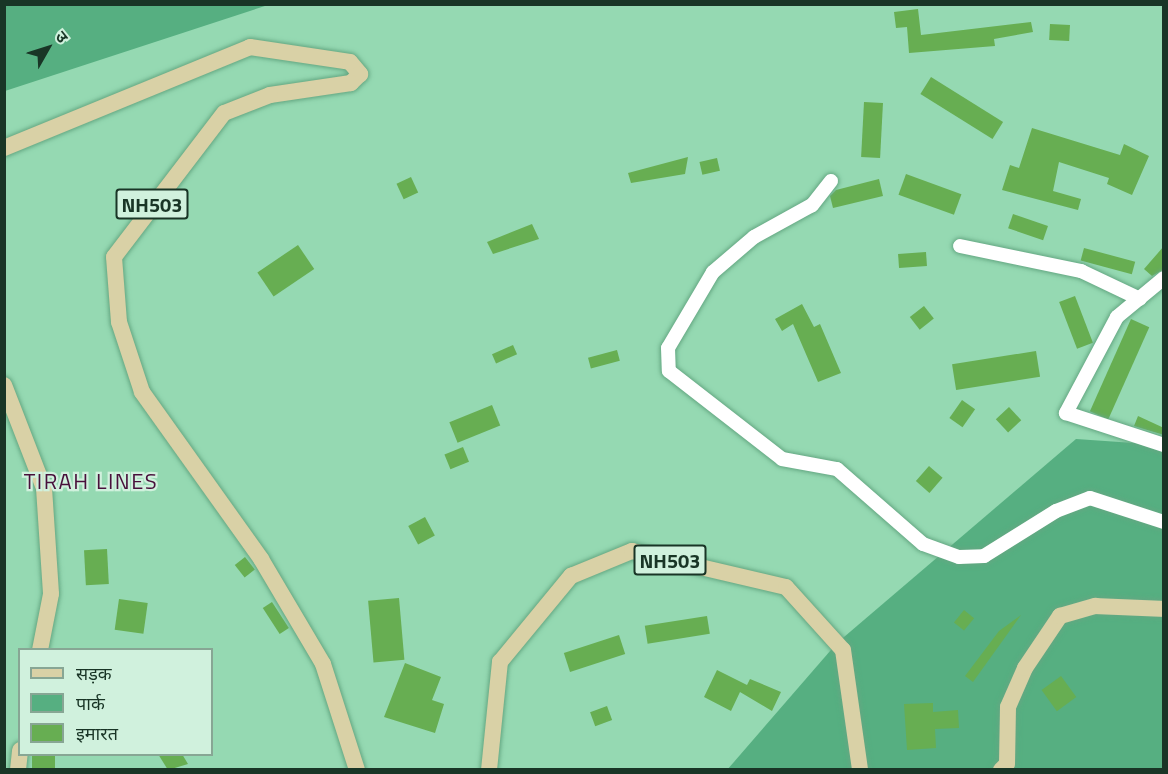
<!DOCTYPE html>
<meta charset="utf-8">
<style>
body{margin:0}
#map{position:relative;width:1168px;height:774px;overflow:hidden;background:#95d9b2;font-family:"Titillium Web","Noto Sans Devanagari",sans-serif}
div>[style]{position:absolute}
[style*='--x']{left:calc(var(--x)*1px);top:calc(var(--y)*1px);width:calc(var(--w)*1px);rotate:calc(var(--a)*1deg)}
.green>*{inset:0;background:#56af81}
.building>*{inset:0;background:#67ae52;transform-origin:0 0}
.roads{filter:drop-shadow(0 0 2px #64a782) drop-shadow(0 0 2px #64a782)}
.minor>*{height:14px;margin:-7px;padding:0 7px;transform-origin:7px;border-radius:7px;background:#fff}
.major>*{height:16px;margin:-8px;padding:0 8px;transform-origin:8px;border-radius:8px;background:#d9d1a6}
span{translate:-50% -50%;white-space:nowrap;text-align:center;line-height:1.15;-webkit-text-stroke:4.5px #d0f1dd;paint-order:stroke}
.shield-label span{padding:2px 4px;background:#d0f1dd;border:2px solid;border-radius:4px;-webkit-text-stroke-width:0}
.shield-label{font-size:20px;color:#193526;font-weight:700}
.neighbourhood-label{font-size:22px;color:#48103b;letter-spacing:1.5px}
.frame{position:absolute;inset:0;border:6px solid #193526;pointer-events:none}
.legend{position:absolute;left:18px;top:648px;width:195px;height:108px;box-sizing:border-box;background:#d0f1dd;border:2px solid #87a694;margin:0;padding:8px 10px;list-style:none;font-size:18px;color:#193526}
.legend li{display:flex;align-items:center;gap:12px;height:30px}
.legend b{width:30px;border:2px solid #87a694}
.north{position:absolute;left:18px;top:18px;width:60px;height:60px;-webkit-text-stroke:4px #d0f1dd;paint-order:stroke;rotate:51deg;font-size:16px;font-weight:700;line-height:24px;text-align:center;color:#193526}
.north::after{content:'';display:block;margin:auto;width:21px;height:27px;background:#193526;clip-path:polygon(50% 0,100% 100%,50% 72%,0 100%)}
</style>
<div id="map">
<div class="green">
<i style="clip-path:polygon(5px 4px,268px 4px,268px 5px,5px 91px)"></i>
<i style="clip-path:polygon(1076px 439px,1163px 445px,1163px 769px,727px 770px,837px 643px)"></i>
</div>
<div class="building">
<i style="clip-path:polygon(918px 9px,921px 35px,1031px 22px,1033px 32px,994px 39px,995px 46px,909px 53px,907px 27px,896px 28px,894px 12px)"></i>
<i style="left:1050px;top:24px;width:20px;height:16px;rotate:3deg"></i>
<i style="left:931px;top:77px;width:85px;height:20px;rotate:32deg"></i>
<i style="left:864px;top:102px;width:19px;height:55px;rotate:3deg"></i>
<i style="clip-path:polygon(1032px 128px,1120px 155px,1124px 144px,1149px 156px,1132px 195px,1107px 184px,1109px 178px,1059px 162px,1053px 191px,1081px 199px,1078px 210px,1002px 190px,1010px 165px,1019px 168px)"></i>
<i style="clip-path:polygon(688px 157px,685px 174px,631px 183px,628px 173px)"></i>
<i style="left:717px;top:158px;width:13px;height:18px;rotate:77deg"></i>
<i style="left:906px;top:174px;width:59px;height:22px;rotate:20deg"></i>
<i style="left:411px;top:177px;width:17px;height:16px;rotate:65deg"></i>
<i style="clip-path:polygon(879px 179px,883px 196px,833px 208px,830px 196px,836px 190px)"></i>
<i style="left:1013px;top:214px;width:37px;height:15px;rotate:19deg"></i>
<i style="clip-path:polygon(532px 224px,539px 239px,493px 254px,487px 242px)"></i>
<i style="left:298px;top:245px;width:29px;height:49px;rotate:56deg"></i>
<i style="clip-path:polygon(1164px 246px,1164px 269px,1152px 276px,1144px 269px)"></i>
<i style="left:1084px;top:248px;width:53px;height:13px;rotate:15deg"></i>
<i style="left:926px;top:252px;width:14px;height:28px;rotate:86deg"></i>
<i style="left:1075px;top:296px;width:50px;height:17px;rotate:69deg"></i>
<i style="clip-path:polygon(802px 304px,814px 327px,820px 324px,841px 373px,818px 382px,793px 324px,782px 331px,775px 319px)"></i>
<i style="left:924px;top:306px;width:16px;height:18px;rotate:52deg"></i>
<i style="left:1131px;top:319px;width:20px;height:101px;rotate:24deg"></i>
<i style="left:513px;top:345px;width:10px;height:23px;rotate:66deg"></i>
<i style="left:617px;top:350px;width:11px;height:30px;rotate:75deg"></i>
<i style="left:1036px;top:351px;width:26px;height:85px;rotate:81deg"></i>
<i style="left:962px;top:400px;width:16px;height:22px;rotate:35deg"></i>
<i style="left:492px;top:405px;width:22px;height:46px;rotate:68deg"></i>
<i style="left:1009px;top:407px;width:18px;height:18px;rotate:47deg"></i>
<i style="clip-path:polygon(1138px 416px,1164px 428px,1164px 435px,1134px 426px)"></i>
<i style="left:463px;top:447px;width:16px;height:20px;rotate:68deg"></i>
<i style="left:929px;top:466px;width:18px;height:20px;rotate:41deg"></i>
<i style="left:425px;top:517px;width:21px;height:19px;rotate:62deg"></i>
<i style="left:107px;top:549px;width:35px;height:23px;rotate:87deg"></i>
<i style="left:245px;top:557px;width:16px;height:13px;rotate:52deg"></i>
<i style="left:399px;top:598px;width:62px;height:31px;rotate:85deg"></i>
<i style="left:119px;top:599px;width:29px;height:31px;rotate:8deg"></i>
<i style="left:272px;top:602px;width:31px;height:11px;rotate:57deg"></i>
<i style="left:964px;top:610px;width:13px;height:16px;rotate:39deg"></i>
<i style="clip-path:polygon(1021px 615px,973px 682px,965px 676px,999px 631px)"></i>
<i style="left:707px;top:616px;width:18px;height:63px;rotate:81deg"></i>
<i style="left:619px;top:635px;width:20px;height:58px;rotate:72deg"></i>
<i style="clip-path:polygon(405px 663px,441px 677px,432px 700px,444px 704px,435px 733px,384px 717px)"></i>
<i style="clip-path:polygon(717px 670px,747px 685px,750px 679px,781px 692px,772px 711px,740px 692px,731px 711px,704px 697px)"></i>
<i style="left:1061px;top:676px;width:26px;height:24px;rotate:54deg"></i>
<i style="clip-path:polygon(933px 703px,933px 712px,958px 710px,959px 728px,935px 729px,936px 748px,907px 750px,904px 704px)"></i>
<i style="left:607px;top:706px;width:15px;height:18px;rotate:70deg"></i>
<i style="left:32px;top:754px;width:23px;height:16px"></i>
<i style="clip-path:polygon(158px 754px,182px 754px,188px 764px,168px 770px)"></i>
</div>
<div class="roads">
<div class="minor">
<i style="--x:831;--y:181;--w:31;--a:128"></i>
<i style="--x:812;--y:205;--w:66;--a:151.1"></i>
<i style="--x:754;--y:237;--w:54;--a:139.5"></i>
<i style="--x:713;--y:272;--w:88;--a:120.6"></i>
<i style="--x:668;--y:348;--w:23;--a:88"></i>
<i style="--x:669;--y:371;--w:143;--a:37.9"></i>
<i style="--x:782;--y:459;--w:56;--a:10.3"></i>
<i style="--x:837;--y:469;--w:114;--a:41.1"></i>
<i style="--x:923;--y:544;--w:38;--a:20"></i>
<i style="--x:959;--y:557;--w:25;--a:-2"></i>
<i style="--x:984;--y:556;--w:85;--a:-32"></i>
<i style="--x:1056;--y:511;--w:36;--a:-21"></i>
<i style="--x:1090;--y:498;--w:78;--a:18"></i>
<i style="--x:960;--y:246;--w:124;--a:11.7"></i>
<i style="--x:1081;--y:271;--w:65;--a:25.4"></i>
<i style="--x:1164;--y:278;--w:61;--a:140.3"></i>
<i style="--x:1117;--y:317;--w:109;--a:118"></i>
<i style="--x:1066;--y:413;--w:103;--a:18.1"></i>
</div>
<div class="major">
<i style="--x:4;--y:148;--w:266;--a:-22.3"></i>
<i style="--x:250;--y:47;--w:101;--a:8.5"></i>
<i style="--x:350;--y:62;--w:16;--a:50"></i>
<i style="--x:360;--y:74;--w:13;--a:135"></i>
<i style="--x:351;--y:83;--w:82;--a:171.6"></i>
<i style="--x:270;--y:95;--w:49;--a:158.6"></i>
<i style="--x:224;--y:113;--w:181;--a:127.4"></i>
<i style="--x:114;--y:257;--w:65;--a:85.6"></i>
<i style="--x:119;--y:322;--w:74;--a:71.8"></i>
<i style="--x:142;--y:392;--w:205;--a:54.5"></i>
<i style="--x:261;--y:559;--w:122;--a:59.4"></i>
<i style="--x:323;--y:664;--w:111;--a:72.2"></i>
<i style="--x:4;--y:385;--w:110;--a:68.8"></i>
<i style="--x:44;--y:488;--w:106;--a:86.2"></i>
<i style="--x:51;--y:594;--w:57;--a:101.1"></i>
<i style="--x:18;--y:770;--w:20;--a:-84"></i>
<i style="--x:489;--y:770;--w:109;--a:-84.2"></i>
<i style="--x:500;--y:662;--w:112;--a:-50.5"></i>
<i style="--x:571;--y:576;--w:66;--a:-22.3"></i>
<i style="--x:632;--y:551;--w:158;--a:13.2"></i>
<i style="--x:786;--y:587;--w:85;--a:47.9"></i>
<i style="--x:843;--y:650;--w:121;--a:81.9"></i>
<i style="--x:1001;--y:770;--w:8;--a:-45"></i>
<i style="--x:1007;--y:764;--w:57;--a:-89"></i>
<i style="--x:1008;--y:707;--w:43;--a:-66.4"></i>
<i style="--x:1025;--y:668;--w:63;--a:-56.1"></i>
<i style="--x:1060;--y:616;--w:37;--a:-16"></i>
<i style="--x:1096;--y:606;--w:68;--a:2.5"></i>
</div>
</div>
<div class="shield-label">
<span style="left:152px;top:204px">NH503</span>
<span style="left:670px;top:560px">NH503</span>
</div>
<div class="neighbourhood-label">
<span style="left:91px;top:482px">TIRAH LINES</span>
</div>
<div class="frame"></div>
<ul class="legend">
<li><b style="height:8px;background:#d9d1a6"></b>सड़क</li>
<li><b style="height:16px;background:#56af81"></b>पार्क</li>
<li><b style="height:16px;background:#67ae52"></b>इमारत</li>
</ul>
<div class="north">उ</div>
</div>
